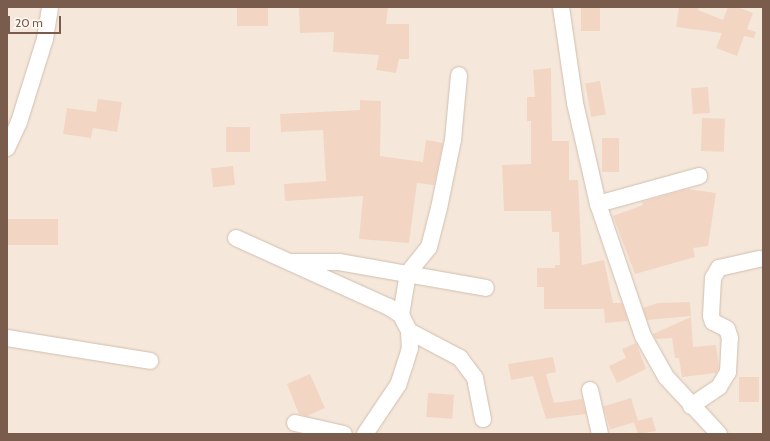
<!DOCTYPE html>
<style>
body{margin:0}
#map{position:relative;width:770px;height:441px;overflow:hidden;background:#fdf6ec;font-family:Cabin,sans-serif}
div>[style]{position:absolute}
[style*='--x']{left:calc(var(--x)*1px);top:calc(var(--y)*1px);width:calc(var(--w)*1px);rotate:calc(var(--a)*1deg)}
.residential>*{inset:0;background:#f5e8da;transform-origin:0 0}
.building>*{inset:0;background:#f3d5c3;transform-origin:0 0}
.roads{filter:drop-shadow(0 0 1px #d1beb0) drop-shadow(0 0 1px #d1beb0)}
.minor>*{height:16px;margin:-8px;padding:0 8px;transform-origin:8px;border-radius:8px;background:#fff}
span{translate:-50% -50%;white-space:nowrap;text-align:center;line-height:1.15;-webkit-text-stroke:3px #fffaf3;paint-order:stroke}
.frame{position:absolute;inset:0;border:8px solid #7a5c4d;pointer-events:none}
.scale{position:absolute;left:8px;top:16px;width:53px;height:18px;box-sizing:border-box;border:2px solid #7a5c4d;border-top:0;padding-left:5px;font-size:12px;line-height:14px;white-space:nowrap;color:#7a5c4d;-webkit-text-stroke:3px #fffaf3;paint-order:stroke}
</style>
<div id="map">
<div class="residential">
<i style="left:7px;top:7px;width:756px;height:427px"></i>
</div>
<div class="building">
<i style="left:237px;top:7px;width:31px;height:19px"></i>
<i style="clip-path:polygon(299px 7px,388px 7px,386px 24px,409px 24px,409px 59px,399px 59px,396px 73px,376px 70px,379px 55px,333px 52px,334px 32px,300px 33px)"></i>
<i style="left:581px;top:7px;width:19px;height:24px"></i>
<i style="clip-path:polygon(679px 7px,699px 7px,698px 10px,723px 20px,728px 7px,737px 7px,753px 13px,747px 29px,756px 32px,754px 38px,744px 36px,737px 56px,716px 48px,722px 33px,676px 27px)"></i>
<i style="clip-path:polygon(551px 68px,552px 141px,569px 141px,569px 180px,578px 180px,582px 265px,604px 260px,613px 303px,622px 303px,628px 321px,605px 323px,604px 309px,544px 309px,544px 287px,537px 287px,537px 268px,555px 268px,555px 265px,560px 265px,559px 232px,552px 232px,551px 211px,504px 211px,502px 165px,531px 164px,531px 121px,527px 121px,527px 97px,535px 97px,533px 70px)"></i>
<i style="left:600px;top:81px;width:34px;height:15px;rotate:80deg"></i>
<i style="left:708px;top:87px;width:26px;height:17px;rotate:86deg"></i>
<i style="clip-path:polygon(98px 99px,122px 102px,117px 132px,93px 128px,91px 138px,63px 134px,67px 108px,96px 112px)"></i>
<i style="clip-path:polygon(360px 100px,381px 101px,380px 156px,423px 162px,426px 140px,443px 143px,434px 185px,417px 183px,409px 243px,359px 239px,363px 196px,285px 201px,284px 184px,326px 181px,323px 130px,281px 132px,280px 114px,360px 110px)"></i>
<i style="left:702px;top:118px;width:23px;height:33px;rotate:2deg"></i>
<i style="left:226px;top:127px;width:24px;height:25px"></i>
<i style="left:602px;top:138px;width:17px;height:34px"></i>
<i style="left:233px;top:166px;width:19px;height:22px;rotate:84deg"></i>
<i style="clip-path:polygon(688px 189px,716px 193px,708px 246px,693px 248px,695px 257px,635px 274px,613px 216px,643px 205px,642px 202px)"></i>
<i style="left:7px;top:219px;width:51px;height:26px"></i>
<i style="clip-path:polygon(690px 302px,691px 316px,647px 320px,643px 308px,658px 303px)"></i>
<i style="clip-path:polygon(691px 317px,693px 347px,716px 345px,719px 368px,716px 373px,682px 377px,679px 358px,675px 358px,672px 338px,656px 339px,653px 334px)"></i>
<i style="clip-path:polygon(636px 343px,646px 369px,617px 383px,609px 366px,626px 358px,622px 349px)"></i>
<i style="clip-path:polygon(553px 357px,556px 372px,546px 374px,554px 403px,582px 399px,586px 414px,546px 419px,533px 376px,511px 380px,508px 364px)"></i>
<i style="clip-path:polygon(310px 374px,325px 408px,307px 416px,299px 414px,287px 384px)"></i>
<i style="left:739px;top:377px;width:20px;height:25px"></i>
<i style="left:428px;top:393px;width:26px;height:24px;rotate:4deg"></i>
<i style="left:631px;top:398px;width:24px;height:29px;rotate:73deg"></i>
<i style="clip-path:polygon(652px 417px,656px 431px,638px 434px,634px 422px)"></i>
</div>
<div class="roads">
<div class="minor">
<i style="--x:561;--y:7;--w:97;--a:81.7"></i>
<i style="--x:575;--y:103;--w:104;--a:77.2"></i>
<i style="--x:598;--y:204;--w:139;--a:71.2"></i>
<i style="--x:643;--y:336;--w:47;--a:60.7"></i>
<i style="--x:666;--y:377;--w:78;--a:47.1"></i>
<i style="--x:7;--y:148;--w:29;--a:-65"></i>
<i style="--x:19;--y:122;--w:87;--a:-72.6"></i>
<i style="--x:45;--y:39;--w:32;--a:-81"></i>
<i style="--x:598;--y:204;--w:105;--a:-15.5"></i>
<i style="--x:236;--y:238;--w:168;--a:24.3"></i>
<i style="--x:389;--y:307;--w:14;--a:34"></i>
<i style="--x:401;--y:315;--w:18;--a:63"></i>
<i style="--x:409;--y:331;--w:17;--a:87"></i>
<i style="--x:410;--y:348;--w:17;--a:107"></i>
<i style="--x:405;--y:364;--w:22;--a:108"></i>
<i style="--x:398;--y:385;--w:59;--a:124"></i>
<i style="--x:294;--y:262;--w:45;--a:0"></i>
<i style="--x:339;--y:262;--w:149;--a:10"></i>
<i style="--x:401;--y:315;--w:43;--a:-80.5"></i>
<i style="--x:408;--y:273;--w:33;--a:-51"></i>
<i style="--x:429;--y:247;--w:40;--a:-75.6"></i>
<i style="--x:439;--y:208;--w:69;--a:-78.4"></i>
<i style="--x:453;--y:140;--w:65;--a:-84.7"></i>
<i style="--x:409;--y:331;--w:58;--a:27.9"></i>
<i style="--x:460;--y:358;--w:25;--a:53"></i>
<i style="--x:475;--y:378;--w:42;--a:79"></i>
<i style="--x:7;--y:338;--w:145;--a:9.1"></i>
<i style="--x:590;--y:390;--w:45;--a:77.2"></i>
<i style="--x:691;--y:406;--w:34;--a:-34"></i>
<i style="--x:719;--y:387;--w:17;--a:-59"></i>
<i style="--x:728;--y:372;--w:34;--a:-87"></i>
<i style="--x:730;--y:338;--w:9;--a:-108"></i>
<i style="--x:727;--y:329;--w:16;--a:-153"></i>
<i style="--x:713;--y:322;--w:6;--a:-108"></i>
<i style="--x:711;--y:316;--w:38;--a:-87"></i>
<i style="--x:713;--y:278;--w:12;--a:-59"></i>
<i style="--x:719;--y:268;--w:41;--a:-12.7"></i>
<i style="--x:295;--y:423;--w:50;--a:12.7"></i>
</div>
</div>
<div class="frame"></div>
<div class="scale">20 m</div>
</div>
